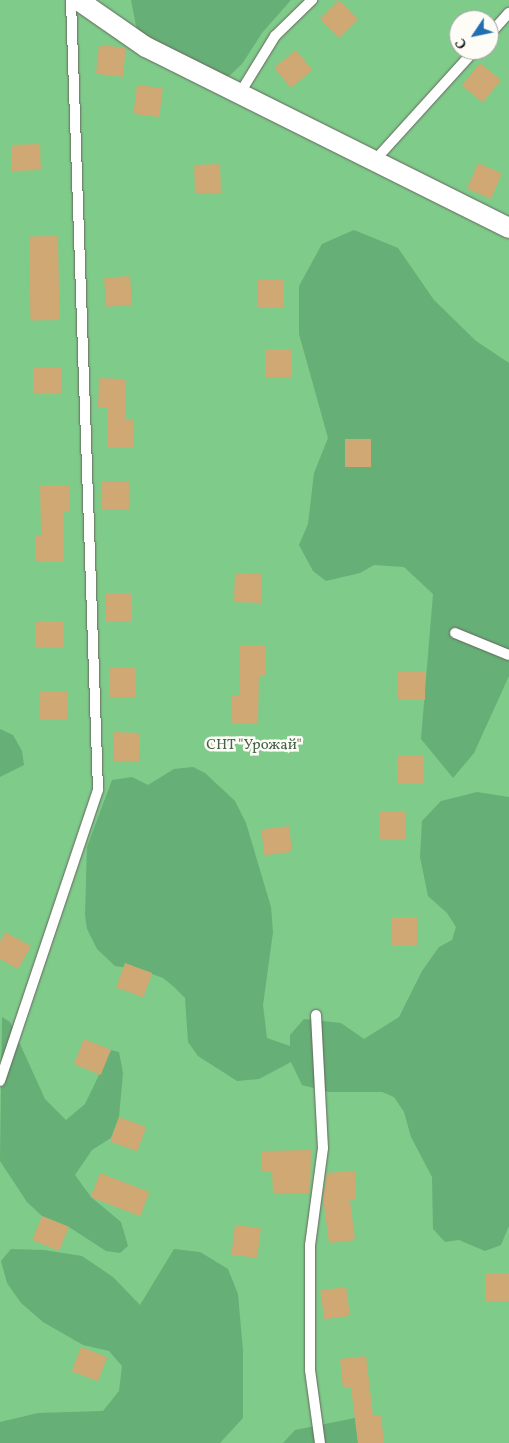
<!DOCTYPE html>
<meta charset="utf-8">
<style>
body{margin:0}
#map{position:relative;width:509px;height:1443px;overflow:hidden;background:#f5edd9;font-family:Vollkorn,serif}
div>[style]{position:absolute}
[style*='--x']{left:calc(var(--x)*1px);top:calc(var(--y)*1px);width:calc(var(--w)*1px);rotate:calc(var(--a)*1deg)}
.green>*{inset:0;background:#7ecb8a}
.forest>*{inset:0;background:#66af76}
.building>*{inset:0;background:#cfa873;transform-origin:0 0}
.roads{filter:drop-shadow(0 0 1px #68655e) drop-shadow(0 0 1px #68655e)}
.service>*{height:10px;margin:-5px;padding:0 5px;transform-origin:5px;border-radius:5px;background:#fff}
.minor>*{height:20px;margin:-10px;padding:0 10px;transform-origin:10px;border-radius:10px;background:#fff}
span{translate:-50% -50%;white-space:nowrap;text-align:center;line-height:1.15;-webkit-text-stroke:5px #fdfcf7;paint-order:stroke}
.park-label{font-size:15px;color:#436248}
.north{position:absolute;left:449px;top:10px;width:50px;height:50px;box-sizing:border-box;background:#fdfcf7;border:1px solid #a3a29f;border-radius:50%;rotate:236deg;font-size:14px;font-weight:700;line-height:20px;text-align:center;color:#1c1c1c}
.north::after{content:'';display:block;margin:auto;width:18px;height:22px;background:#1f6fb2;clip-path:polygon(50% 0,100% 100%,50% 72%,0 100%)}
</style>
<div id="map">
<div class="green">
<i style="clip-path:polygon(evenodd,0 0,509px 0,509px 1443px,0 1443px,0 0,459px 20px,489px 20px,489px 50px,459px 50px,459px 20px)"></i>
</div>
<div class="forest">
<i style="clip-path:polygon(131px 0,291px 0,262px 33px,242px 64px,228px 77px,155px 43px,137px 31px)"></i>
<i style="clip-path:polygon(354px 230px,398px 248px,434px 300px,476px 341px,509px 363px,509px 676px,474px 753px,453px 778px,421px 739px,433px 594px,404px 567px,374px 565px,360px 573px,326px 581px,313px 571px,299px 545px,308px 524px,314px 473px,328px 438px,299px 334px,299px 286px,322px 244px)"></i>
<i style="clip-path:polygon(0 729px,13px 735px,22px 751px,24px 765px,0 777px)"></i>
<i style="clip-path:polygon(193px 767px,205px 773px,235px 801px,246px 823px,271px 907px,273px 932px,263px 1005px,267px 1038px,290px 1046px,290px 1035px,304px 1019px,341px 1023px,364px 1039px,399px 1017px,422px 971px,439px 947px,452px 940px,456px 927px,447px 913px,428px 896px,420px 857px,422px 821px,441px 801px,477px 792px,509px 797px,509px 1226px,501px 1245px,485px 1251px,459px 1240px,445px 1242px,433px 1229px,432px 1177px,411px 1137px,404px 1112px,394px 1097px,382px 1092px,329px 1092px,302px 1085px,291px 1062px,259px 1079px,237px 1081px,198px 1056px,188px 1042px,185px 998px,174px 987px,163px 978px,141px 970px,115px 966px,97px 949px,87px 929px,85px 915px,87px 847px,112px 780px,132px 777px,148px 785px,174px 769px)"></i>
<i style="clip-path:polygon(2px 1017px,10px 1022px,45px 1099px,66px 1120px,85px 1104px,111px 1050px,119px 1052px,123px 1073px,119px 1117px,111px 1138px,92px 1150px,75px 1175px,91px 1197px,121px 1222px,128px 1246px,120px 1253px,106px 1251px,69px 1227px,42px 1216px,27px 1202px,0 1161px)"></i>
<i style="clip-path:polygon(11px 1249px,44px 1250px,82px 1256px,113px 1277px,140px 1305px,174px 1249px,200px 1252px,228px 1269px,238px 1294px,243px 1351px,243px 1418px,220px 1443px,0 1443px,0 1422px,38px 1413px,103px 1411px,119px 1391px,122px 1366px,109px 1351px,83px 1345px,43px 1322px,21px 1303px,7px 1283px,1px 1261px)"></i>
<i style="clip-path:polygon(355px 1418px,358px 1443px,283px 1443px,295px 1430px)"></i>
</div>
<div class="building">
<i style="left:339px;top:0;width:27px;height:27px;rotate:45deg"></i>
<i style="left:99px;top:45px;width:27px;height:29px;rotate:6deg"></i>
<i style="left:296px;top:50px;width:26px;height:28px;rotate:51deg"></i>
<i style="left:480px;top:63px;width:27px;height:29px;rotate:39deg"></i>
<i style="left:137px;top:85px;width:26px;height:29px;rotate:7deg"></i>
<i style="left:40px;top:144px;width:26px;height:29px;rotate:88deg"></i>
<i style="left:478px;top:163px;width:26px;height:28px;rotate:23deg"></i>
<i style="left:220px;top:164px;width:29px;height:26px;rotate:88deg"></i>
<i style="left:58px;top:236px;width:84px;height:29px;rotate:89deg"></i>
<i style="left:130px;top:276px;width:29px;height:26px;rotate:86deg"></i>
<i style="left:258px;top:279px;width:26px;height:28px"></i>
<i style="left:265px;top:349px;width:26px;height:28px"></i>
<i style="left:33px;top:367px;width:29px;height:27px"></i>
<i style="clip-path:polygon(99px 378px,125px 379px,125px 420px,133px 420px,133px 448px,107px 448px,107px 407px,98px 407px)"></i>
<i style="left:345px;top:439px;width:26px;height:28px"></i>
<i style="left:102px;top:482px;width:27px;height:28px"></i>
<i style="clip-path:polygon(40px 485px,69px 485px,69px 511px,64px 511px,64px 562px,35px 562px,35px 535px,41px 535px)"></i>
<i style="left:235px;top:573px;width:27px;height:29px;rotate:2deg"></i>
<i style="left:106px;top:593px;width:26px;height:29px"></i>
<i style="left:35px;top:621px;width:28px;height:26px"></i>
<i style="clip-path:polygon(240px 646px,266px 646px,266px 675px,259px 675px,258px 724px,232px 724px,232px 695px,240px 695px)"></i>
<i style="left:109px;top:668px;width:26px;height:29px"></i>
<i style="left:398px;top:672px;width:27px;height:28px"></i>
<i style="left:39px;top:692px;width:28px;height:27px"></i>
<i style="left:114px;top:732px;width:26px;height:29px;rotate:2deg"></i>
<i style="left:397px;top:755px;width:26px;height:28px"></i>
<i style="left:379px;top:811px;width:26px;height:29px"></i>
<i style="left:289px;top:826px;width:26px;height:28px;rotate:83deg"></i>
<i style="left:391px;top:917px;width:26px;height:29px"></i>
<i style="clip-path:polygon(5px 932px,31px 946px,18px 969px,0 959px,0 942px)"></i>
<i style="left:125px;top:963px;width:29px;height:26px;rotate:20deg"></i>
<i style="left:84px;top:1039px;width:29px;height:27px;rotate:22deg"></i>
<i style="left:119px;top:1117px;width:29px;height:26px;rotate:20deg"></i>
<i style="clip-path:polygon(311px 1150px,310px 1193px,273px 1193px,272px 1171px,262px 1172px,262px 1151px)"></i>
<i style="clip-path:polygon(355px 1171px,356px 1200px,350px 1200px,355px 1240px,329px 1243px,323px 1198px,327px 1173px)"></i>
<i style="left:100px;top:1173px;width:53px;height:26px;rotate:21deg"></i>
<i style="left:42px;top:1216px;width:29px;height:26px;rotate:22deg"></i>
<i style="left:235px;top:1225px;width:26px;height:30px;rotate:7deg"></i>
<i style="left:509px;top:1273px;width:28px;height:24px;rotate:90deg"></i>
<i style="left:346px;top:1287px;width:29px;height:26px;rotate:82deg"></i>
<i style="left:81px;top:1347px;width:28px;height:26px;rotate:21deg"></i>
<i style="clip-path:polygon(366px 1356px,373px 1416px,381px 1415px,384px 1443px,358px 1443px,351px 1387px,343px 1388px,340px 1359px)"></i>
</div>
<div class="roads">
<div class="service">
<i style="--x:489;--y:35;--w:30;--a:-48"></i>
<i style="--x:240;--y:93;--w:67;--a:-58.4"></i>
<i style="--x:275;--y:36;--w:52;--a:-44.2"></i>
<i style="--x:376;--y:159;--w:147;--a:-47.8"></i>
<i style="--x:455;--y:633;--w:58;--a:22.2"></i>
<i style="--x:316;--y:1015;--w:133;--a:87"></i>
<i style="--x:323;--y:1148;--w:98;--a:97.6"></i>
<i style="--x:310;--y:1245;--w:125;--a:90"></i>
<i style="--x:310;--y:1370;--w:74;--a:82.2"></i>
<i style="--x:0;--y:1081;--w:307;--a:-71.4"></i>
<i style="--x:98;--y:790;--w:790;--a:-91.96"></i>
</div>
<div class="minor">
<i style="--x:78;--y:0;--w:83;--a:34.7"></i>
<i style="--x:146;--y:47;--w:406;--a:26.5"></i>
</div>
</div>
<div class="park-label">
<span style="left:254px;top:746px">СНТ "Урожай"</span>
</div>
<div class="north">С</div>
</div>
